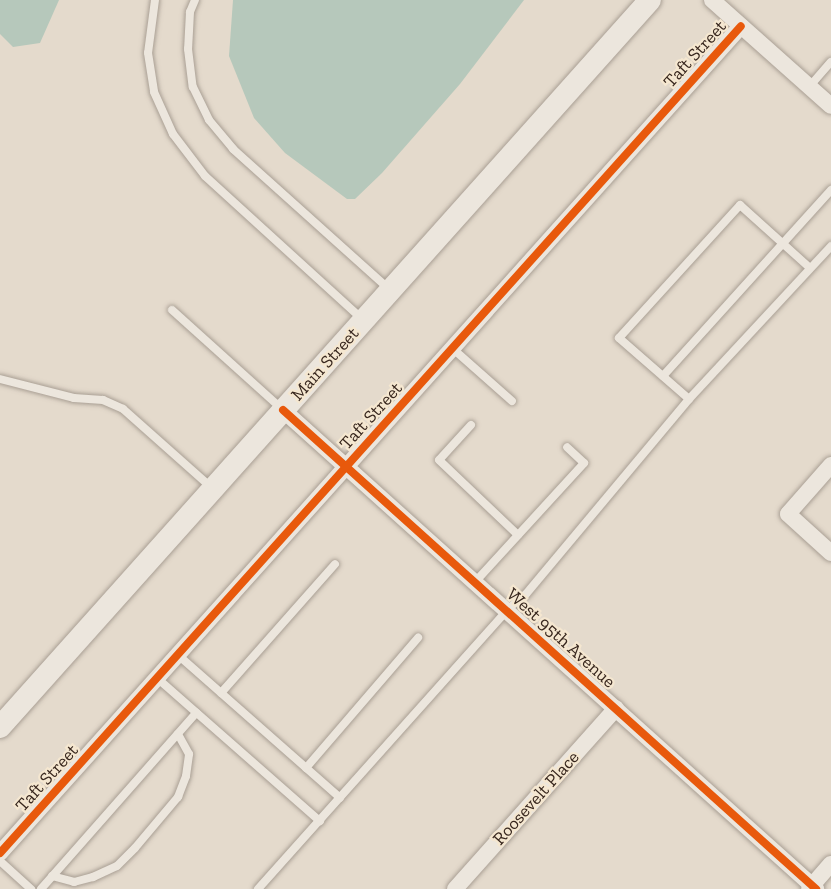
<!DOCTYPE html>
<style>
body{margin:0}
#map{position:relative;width:831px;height:889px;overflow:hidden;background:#e4dacc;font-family:"Zilla Slab",serif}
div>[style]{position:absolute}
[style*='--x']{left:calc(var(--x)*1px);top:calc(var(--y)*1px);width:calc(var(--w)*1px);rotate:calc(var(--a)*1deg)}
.water>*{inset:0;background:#b6c8bb}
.roads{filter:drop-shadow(0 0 2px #a99f94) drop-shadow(0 0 2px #a99f94)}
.lane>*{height:8px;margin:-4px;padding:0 4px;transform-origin:4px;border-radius:4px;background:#ece6dd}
.street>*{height:16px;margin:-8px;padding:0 8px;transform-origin:8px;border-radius:8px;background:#ece6dd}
.secondary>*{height:22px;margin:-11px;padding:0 11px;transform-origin:11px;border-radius:11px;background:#ece6dd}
.cycleway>*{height:8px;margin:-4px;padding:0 4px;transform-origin:4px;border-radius:4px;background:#e8590c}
span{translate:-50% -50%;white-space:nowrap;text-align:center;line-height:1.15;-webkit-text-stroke:4.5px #f5e7d0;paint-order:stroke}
.street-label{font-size:18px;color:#37261d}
</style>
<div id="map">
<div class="water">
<i style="clip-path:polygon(0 0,59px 0,40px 43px,13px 47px,0 34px)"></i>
<i style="clip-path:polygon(233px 0,524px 0,460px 84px,382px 173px,355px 199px,347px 199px,285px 153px,254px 118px,229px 56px)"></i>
</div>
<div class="roads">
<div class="lane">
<i style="--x:155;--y:0;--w:53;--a:97.5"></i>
<i style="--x:148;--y:53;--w:39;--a:81"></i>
<i style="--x:154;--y:92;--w:46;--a:65.7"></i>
<i style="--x:173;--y:134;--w:53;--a:52.7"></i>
<i style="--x:205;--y:176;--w:212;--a:42.3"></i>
<i style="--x:195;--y:0;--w:13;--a:113"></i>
<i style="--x:190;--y:12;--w:37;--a:93"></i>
<i style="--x:188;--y:49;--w:38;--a:83"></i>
<i style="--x:193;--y:87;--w:37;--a:64"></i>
<i style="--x:209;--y:120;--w:38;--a:50"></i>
<i style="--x:233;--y:149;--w:211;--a:41.9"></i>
<i style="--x:809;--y:87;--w:33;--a:-49"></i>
<i style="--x:172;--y:310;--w:149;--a:42"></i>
<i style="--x:452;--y:348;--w:80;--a:41.5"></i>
<i style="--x:663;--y:376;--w:251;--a:-47.9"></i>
<i style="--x:0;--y:379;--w:76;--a:14.4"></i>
<i style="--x:74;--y:398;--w:29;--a:4"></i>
<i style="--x:103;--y:400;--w:22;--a:24"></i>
<i style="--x:123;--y:409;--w:118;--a:41.6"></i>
<i style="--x:689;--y:399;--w:93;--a:-138.9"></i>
<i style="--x:619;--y:338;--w:180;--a:-47.7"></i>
<i style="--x:740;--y:205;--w:94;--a:42"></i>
<i style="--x:471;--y:425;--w:47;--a:132.4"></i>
<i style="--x:439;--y:460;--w:109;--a:43.5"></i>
<i style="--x:476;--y:581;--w:160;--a:-47.5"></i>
<i style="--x:584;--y:463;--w:23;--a:-137"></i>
<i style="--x:178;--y:655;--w:216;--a:41.4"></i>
<i style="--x:157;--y:678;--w:217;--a:41.3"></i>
<i style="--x:221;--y:693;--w:172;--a:-48.5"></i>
<i style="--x:306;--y:768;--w:172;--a:-49.3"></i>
<i style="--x:0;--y:861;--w:42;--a:42.1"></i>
<i style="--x:52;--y:876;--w:23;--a:15"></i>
<i style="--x:74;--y:882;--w:20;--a:-15"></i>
<i style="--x:93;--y:877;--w:26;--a:-25"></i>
<i style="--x:117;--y:866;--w:25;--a:-45"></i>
<i style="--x:135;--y:848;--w:67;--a:-49.9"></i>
<i style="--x:178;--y:797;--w:22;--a:-69"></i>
<i style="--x:186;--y:776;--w:22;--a:-82"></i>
<i style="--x:189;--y:754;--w:23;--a:-119"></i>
<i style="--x:41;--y:889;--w:235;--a:-48.6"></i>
<i style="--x:258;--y:889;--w:375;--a:-48.2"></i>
<i style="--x:508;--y:609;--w:23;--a:-40"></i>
<i style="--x:526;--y:594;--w:254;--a:-50.1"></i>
<i style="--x:689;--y:399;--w:209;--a:-47.1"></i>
</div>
<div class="street">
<i style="--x:712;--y:0;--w:159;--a:41.7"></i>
<i style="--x:283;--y:410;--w:717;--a:41.95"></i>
<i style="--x:831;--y:465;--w:65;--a:131.3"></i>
<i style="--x:788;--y:514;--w:58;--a:42.2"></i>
<i style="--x:0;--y:853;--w:1110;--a:-48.14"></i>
<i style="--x:455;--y:889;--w:242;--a:-48.3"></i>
<i style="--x:809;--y:889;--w:33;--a:-49"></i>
</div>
<div class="secondary">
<i style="--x:0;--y:727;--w:975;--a:-48.2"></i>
</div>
</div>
<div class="cycleway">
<i style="--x:283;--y:410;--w:717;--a:41.95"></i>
<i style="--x:0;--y:853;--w:1110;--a:-48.14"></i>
</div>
<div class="street-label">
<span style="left:695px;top:54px;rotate:-48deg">Taft Street</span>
<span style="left:325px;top:364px;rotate:-48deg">Main Street</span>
<span style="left:371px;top:416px;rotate:-48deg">Taft Street</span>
<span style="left:561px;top:638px;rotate:42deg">West 95th Avenue</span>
<span style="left:47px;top:778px;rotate:-48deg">Taft Street</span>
<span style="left:536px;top:798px;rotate:-48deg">Roosevelt Place</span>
</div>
</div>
